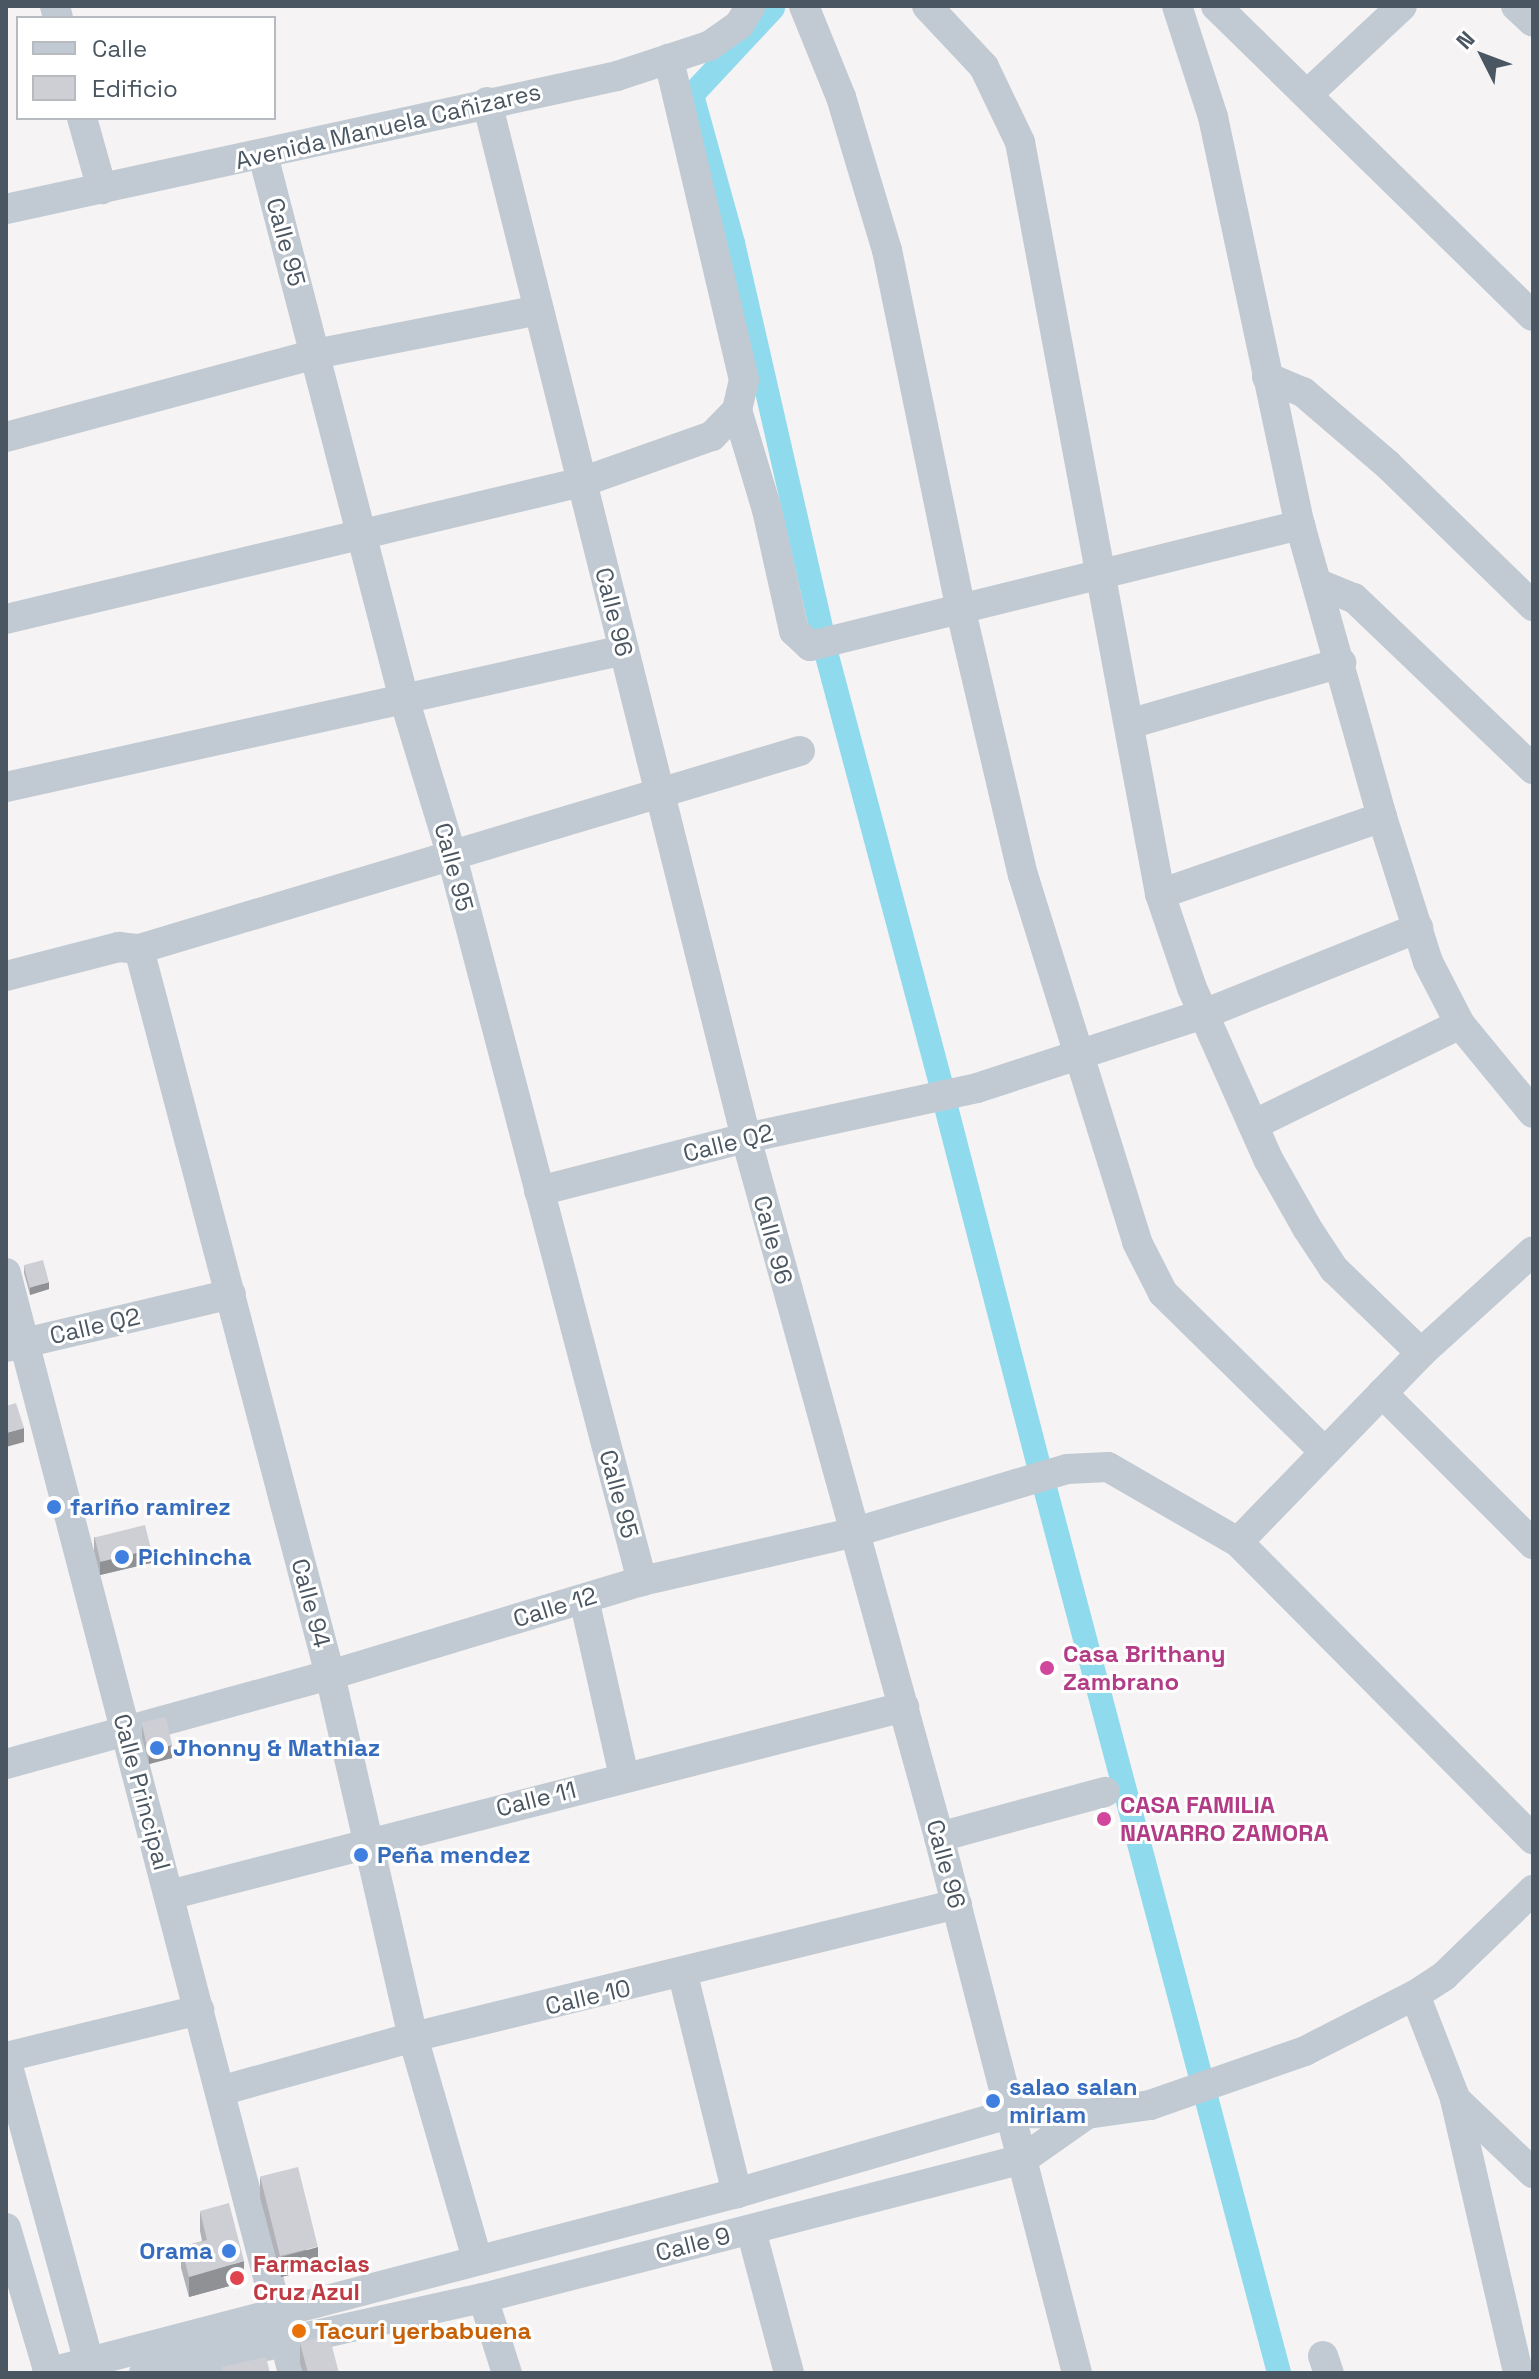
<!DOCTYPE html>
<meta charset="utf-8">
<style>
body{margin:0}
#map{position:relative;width:1539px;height:2379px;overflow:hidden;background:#f5f3f3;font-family:"Space Grotesk",sans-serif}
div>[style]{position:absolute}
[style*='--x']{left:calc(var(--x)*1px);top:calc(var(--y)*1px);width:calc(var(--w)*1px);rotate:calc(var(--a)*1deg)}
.canal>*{height:24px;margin:-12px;padding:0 12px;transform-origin:12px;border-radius:12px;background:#90daee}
.minor>*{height:30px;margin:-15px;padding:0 15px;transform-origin:15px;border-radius:15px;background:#c1cad2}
.wall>*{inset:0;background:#b0b2b7}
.shaded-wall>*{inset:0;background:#909195}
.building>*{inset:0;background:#cdcfd5;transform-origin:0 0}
.dots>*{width:22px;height:22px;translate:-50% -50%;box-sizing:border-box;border:4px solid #fff;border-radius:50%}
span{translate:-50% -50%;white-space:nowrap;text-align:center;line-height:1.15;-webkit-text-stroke:6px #fff;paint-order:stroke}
.street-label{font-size:24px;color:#4a5661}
.shop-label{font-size:24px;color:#366cbe;font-weight:700}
.left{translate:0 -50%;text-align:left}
.right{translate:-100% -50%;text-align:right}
.hotel-label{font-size:24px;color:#b23c85;font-weight:700}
.health-label{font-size:24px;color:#be3a42;font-weight:700}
.food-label{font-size:24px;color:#c56008;font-weight:700}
.frame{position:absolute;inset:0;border:8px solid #4a5661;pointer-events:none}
.legend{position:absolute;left:16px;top:16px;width:260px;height:104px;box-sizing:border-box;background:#fff;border:2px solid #b7bbc0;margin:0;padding:10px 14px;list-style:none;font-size:24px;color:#4a5661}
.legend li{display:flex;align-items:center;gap:16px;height:40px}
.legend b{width:40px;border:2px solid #b7bbc0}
.north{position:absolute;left:1443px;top:16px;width:80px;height:80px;-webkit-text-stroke:6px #fff;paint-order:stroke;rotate:312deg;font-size:22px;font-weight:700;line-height:32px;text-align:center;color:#4a5661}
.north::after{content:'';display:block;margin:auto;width:28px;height:36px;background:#4a5661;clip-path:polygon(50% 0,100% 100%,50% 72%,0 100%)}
</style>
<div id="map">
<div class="canal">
<i style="--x:773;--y:8;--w:119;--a:133"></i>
<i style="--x:692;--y:95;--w:154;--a:74.5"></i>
<i style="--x:733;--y:243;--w:394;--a:77.1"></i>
<i style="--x:826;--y:652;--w:451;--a:75.1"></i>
<i style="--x:944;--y:1099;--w:383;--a:75.5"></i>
<i style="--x:1044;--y:1484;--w:920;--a:75.19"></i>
</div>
<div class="minor">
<i style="--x:55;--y:6;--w:12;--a:76"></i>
<i style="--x:804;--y:6;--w:98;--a:67.9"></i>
<i style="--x:841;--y:97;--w:160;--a:73.3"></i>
<i style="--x:887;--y:250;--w:364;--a:78.4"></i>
<i style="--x:960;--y:607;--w:275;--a:76.8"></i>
<i style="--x:1023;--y:875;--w:384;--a:72.7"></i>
<i style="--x:1137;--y:1242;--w:57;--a:63"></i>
<i style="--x:1163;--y:1293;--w:226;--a:44.5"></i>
<i style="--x:927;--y:6;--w:83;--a:46.9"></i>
<i style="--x:984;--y:67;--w:83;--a:64.4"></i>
<i style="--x:1020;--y:142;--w:765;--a:79.45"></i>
<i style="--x:1160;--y:894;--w:99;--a:71.2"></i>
<i style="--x:1192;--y:988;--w:187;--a:66"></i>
<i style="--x:1268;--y:1159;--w:79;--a:60.5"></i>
<i style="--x:1307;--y:1228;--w:49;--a:56.6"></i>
<i style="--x:1334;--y:1269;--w:121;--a:44"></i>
<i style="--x:1177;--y:6;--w:117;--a:72"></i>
<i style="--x:1213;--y:117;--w:417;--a:78"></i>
<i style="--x:1300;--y:525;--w:303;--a:74.3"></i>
<i style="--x:1382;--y:817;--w:152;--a:72.4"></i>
<i style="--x:1428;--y:962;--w:70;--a:62.7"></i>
<i style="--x:1460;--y:1024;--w:115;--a:50.6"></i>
<i style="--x:1216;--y:6;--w:443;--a:44.4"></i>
<i style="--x:1516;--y:6;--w:23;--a:43"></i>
<i style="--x:1309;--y:93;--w:127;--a:-43.1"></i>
<i style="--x:487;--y:102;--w:1068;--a:75.96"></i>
<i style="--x:746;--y:1138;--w:725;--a:74.56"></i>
<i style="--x:939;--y:1837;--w:553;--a:75.56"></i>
<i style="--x:82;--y:118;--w:74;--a:74.3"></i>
<i style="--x:263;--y:155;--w:558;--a:75.47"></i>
<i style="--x:403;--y:695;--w:165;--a:73.1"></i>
<i style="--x:451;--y:853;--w:753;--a:75.3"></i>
<i style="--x:6;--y:209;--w:625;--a:-12.28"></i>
<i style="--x:617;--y:76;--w:97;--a:-18.1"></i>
<i style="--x:709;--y:46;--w:37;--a:-35"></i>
<i style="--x:739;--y:25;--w:22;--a:-58"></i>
<i style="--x:1267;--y:377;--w:39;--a:23"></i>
<i style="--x:1303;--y:392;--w:111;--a:40.6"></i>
<i style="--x:1387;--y:464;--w:204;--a:44.2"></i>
<i style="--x:737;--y:410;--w:104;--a:73.3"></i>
<i style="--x:767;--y:510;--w:124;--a:77.4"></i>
<i style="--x:794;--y:631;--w:22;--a:43"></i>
<i style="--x:810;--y:646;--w:505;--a:-13.87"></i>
<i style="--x:6;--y:437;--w:320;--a:-15"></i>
<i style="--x:315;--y:354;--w:228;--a:-11.1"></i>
<i style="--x:1321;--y:585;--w:35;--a:22"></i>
<i style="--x:1354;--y:598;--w:248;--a:43.7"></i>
<i style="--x:6;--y:619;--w:592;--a:-13.38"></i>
<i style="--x:582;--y:482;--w:138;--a:-19.5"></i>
<i style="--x:712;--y:436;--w:36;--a:-46"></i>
<i style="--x:737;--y:410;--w:31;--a:-77"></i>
<i style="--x:744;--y:380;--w:330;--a:-103.2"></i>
<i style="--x:1129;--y:724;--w:221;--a:-16.1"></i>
<i style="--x:6;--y:787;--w:633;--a:-12.5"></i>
<i style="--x:1160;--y:894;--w:235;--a:-19.1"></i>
<i style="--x:139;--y:949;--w:751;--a:75.26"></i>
<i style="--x:330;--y:1675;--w:371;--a:77.1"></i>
<i style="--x:413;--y:2037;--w:231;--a:73.9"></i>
<i style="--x:6;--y:976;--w:117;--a:-14.4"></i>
<i style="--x:119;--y:947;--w:20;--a:6"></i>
<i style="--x:139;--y:949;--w:690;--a:-16.68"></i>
<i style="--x:1253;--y:1125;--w:230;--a:-26"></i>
<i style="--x:539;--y:1191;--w:214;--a:-14.4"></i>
<i style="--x:746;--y:1138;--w:236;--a:-12.2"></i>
<i style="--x:977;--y:1088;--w:239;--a:-18.1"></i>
<i style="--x:1204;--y:1014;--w:231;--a:-21.9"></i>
<i style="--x:6;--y:1273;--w:1137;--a:75.38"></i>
<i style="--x:7;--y:1347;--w:230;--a:-13.3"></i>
<i style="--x:1382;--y:1393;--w:214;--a:45"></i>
<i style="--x:1238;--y:1542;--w:263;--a:-45.9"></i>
<i style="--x:1421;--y:1353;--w:151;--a:-42.3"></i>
<i style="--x:584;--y:1599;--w:182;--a:77.3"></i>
<i style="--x:6;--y:1764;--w:336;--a:-15.4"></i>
<i style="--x:330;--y:1675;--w:326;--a:-16.8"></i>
<i style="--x:642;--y:1581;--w:215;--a:-12.9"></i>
<i style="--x:852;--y:1533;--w:224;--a:-16.6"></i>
<i style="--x:1067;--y:1469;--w:41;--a:-2.8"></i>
<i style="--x:1108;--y:1467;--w:150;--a:30"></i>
<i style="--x:1238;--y:1542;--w:419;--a:45.2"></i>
<i style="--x:939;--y:1837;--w:172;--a:-15.2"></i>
<i style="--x:169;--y:1895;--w:759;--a:-14.35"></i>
<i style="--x:683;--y:1975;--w:225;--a:76.1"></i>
<i style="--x:1415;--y:1995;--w:107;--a:68.7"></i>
<i style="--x:1454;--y:2095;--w:285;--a:77"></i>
<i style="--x:6;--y:2057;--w:199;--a:-13.7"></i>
<i style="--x:6;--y:2059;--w:326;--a:74.7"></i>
<i style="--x:220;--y:2091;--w:200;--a:-15.6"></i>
<i style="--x:413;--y:2037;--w:560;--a:-13.74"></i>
<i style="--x:1455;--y:2099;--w:108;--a:43.5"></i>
<i style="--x:6;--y:2228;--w:151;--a:73.5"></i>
<i style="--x:751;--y:2230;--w:148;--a:75.1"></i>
<i style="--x:483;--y:2298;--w:79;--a:72.3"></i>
<i style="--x:1323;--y:2356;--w:18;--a:71"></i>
<i style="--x:47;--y:2373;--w:713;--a:-14.62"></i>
<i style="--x:737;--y:2193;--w:286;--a:-16.2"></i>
<i style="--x:1012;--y:2113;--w:75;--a:0.8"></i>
<i style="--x:1087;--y:2114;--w:64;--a:-8.1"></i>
<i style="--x:1150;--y:2105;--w:164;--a:-19.2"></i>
<i style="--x:1305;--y:2051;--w:123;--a:-27"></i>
<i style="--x:1415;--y:1995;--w:35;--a:-33"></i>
<i style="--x:1444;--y:1976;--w:124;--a:-44"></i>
<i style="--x:144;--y:2373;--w:347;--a:-12.5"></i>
<i style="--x:483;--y:2298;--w:558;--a:-14.43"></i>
<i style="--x:1023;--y:2159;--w:78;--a:-35.1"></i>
</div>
<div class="wall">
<i style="clip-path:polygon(24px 1266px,49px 1289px,30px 1295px,24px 1273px)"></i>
<i style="clip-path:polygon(94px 1537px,151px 1563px,100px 1575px,94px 1551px)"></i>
<i style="clip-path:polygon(142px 1723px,172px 1758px,149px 1764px,142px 1737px)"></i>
<i style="clip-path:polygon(260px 2177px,318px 2268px,281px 2277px,260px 2197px)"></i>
<i style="clip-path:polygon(200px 2211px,244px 2282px,189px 2297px,181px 2268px,181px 2247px,202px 2241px,200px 2231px)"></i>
<i style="clip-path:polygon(300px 2343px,339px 2373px,303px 2373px,300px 2363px)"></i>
</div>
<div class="shaded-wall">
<i style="clip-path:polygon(49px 1282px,49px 1289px,30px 1295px,30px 1288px)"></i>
<i style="clip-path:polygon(24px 1428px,24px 1442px,6px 1447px,6px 1433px)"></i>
<i style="clip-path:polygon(151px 1549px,151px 1563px,100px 1575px,100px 1562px)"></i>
<i style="clip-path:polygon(172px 1745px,172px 1758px,149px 1764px,149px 1750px)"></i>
<i style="clip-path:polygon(318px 2247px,318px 2268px,281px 2277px,281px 2257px)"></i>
<i style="clip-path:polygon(244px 2261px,244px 2282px,189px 2297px,189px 2277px)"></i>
</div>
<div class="building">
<i style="left:43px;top:1260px;width:23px;height:20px;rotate:75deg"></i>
<i style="clip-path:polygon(16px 1403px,24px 1428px,6px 1433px,6px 1406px)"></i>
<i style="left:145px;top:1525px;width:25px;height:52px;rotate:76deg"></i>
<i style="left:166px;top:1717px;width:29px;height:25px;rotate:78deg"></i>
<i style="left:298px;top:2167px;width:82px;height:39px;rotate:76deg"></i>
<i style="clip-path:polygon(229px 2203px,244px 2261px,189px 2277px,181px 2247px,207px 2240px,200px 2211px)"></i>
<i style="clip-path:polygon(329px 2335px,339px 2373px,308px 2373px,300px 2343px)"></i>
<i style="clip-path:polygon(266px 2357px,270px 2373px,223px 2373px,222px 2367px)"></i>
</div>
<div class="dots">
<i style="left:54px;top:1507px;background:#3f7fe0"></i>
<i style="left:122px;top:1557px;background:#3f7fe0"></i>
<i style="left:1047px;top:1668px;background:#d1479c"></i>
<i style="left:157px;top:1748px;background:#3f7fe0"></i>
<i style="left:1104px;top:1819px;background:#d1479c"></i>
<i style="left:361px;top:1855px;background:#3f7fe0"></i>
<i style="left:993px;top:2101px;background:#3f7fe0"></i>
<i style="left:229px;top:2251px;background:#3f7fe0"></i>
<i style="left:237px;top:2278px;background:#e0444e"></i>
<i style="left:299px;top:2331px;background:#e8710a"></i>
</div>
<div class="street-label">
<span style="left:388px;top:126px;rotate:-13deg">Avenida Manuela Cañizares</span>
<span style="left:286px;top:242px;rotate:75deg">Calle 95</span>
<span style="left:614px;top:612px;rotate:76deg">Calle 96</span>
<span style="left:454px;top:867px;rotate:75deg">Calle 95</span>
<span style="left:728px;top:1143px;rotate:-14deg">Calle Q2</span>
<span style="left:773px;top:1240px;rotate:75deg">Calle 96</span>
<span style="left:95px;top:1326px;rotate:-13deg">Calle Q2</span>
<span style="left:619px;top:1494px;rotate:75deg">Calle 95</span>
<span style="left:311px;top:1603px;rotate:75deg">Calle 94</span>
<span style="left:555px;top:1607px;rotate:-17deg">Calle 12</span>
<span style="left:142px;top:1792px;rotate:75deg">Calle Principal</span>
<span style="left:536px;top:1799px;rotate:-14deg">Calle 11</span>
<span style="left:946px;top:1864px;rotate:75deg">Calle 96</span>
<span style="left:588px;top:1997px;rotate:-13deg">Calle 10</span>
<span style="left:693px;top:2244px;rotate:-14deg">Calle 9</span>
</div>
<div class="shop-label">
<span class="left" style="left:70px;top:1507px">fariño ramirez</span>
<span class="left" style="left:138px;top:1557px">Pichincha</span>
<span class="left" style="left:173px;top:1748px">Jhonny &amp; Mathiaz</span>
<span class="left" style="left:377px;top:1855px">Peña mendez</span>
<span class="left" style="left:1009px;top:2101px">salao salan<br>miriam</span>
<span class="right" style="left:213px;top:2251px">Orama</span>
</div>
<div class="hotel-label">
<span class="left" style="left:1063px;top:1668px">Casa Brithany<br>Zambrano</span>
<span class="left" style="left:1120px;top:1819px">CASA FAMILIA<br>NAVARRO ZAMORA</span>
</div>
<div class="health-label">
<span class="left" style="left:253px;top:2278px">Farmacias<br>Cruz Azul</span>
</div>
<div class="food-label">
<span class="left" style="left:315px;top:2331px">Tacuri yerbabuena</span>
</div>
<div class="frame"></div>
<ul class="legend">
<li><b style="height:10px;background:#c1cad2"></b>Calle</li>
<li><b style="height:22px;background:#cdcfd5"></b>Edificio</li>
</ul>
<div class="north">N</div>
</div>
